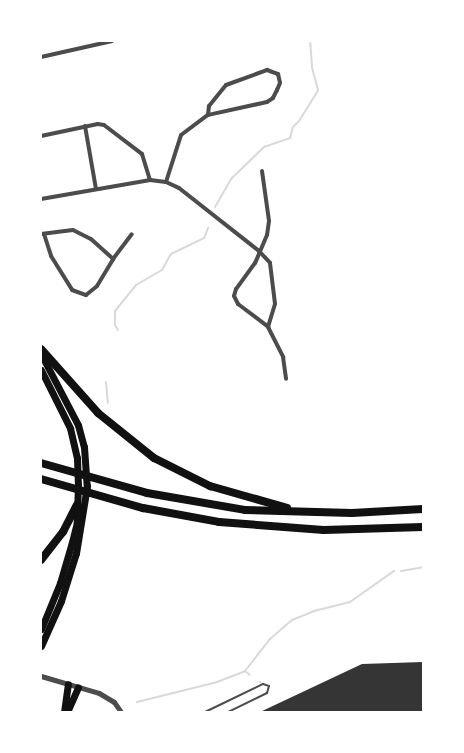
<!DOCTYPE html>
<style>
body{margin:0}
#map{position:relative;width:464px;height:753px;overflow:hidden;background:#fff;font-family:"Nunito Sans",sans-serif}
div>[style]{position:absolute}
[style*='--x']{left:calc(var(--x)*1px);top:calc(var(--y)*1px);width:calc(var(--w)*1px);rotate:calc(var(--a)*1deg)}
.stream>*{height:2px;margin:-1px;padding:0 1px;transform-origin:1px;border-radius:1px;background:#d9d9d9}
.building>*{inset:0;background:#353535}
.service>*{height:2px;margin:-1px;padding:0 1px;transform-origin:1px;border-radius:1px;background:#4c4c4c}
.minor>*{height:4px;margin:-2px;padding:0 2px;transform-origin:2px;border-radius:2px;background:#4c4c4c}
.tertiary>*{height:5px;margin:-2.5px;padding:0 2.5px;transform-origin:2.5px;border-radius:2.5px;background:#4c4c4c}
.trunk>*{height:7px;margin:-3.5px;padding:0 3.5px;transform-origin:3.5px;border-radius:3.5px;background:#111}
.motorway>*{height:8px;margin:-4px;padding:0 4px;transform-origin:4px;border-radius:4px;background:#111}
span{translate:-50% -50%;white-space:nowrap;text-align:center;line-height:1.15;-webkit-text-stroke:4px #fff;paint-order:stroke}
.frame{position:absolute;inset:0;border:42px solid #fff;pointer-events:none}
</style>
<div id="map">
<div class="stream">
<i style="--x:215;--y:207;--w:34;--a:-60"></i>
<i style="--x:232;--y:178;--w:45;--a:-44.1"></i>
<i style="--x:264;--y:147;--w:28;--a:-19"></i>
<i style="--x:290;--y:138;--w:11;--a:-75"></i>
<i style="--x:293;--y:127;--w:8;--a:-45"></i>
<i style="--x:299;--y:121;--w:36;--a:-58"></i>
<i style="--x:318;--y:90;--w:24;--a:-105"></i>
<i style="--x:312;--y:67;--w:26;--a:-94"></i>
<i style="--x:118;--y:330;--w:6;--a:-121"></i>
<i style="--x:115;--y:325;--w:14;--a:-90"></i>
<i style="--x:115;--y:311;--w:33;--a:-51"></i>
<i style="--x:136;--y:285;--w:30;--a:-30"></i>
<i style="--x:162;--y:270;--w:18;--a:-61"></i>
<i style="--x:171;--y:254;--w:37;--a:-26"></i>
<i style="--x:204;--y:238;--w:11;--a:-68"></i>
<i style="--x:106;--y:382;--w:21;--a:85"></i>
<i style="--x:401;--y:571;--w:22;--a:-10"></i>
<i style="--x:245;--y:671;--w:6;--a:39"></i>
<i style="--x:260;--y:682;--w:1;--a:45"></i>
<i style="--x:137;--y:702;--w:82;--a:-14"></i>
<i style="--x:217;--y:682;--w:30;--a:-21"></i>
<i style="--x:245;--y:671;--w:41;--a:-52"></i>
<i style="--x:270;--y:639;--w:29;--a:-41"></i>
<i style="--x:292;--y:620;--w:24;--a:-22"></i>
<i style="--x:314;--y:611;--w:37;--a:-14"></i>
<i style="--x:350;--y:602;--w:54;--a:-35.2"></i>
</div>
<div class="building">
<i style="clip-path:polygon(423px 662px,423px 712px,260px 712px,362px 664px)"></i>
</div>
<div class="service">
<i style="--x:205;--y:712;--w:64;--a:-25.8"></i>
<i style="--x:263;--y:684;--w:6;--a:18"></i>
<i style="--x:269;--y:686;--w:7;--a:106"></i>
<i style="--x:267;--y:693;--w:43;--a:154"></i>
</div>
<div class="minor">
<i style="--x:41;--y:57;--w:73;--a:-12.7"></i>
<i style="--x:85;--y:126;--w:64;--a:80.1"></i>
<i style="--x:41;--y:136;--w:58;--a:-11.9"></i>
<i style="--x:98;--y:124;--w:6;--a:9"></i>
<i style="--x:104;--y:125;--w:48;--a:37.3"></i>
<i style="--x:142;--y:154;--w:27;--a:73"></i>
<i style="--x:262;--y:171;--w:50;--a:82"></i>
<i style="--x:269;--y:221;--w:14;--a:98"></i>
<i style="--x:267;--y:235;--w:30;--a:113"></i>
<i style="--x:255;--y:263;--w:32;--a:126"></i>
<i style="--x:236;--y:289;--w:7;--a:106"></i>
<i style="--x:234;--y:296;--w:9;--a:63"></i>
<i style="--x:238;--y:304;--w:38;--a:37"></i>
<i style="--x:268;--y:327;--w:34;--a:63"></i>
<i style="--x:283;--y:357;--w:22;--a:82"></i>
<i style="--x:166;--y:182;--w:49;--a:-72.3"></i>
<i style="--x:181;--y:135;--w:34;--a:-37"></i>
<i style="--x:208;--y:115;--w:9;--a:-84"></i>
<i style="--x:209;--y:106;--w:27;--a:-51"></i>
<i style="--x:226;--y:85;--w:44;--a:-20.1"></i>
<i style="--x:267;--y:70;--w:12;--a:20"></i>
<i style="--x:278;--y:74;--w:9;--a:77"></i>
<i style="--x:280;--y:83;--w:8;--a:113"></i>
<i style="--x:277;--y:90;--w:9;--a:117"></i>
<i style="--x:273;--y:98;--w:7;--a:146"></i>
<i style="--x:267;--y:102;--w:60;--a:167.6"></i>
<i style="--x:41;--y:199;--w:111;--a:-9.9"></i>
<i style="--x:150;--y:180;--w:16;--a:7"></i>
<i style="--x:166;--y:182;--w:14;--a:25"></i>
<i style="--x:179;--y:188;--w:102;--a:38.2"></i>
<i style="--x:259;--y:251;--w:16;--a:47"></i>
<i style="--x:270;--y:263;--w:41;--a:83"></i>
<i style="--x:275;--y:304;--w:24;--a:107"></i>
<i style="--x:41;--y:234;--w:32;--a:-7"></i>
<i style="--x:73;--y:230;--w:20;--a:27"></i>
<i style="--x:91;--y:239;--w:30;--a:42"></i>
<i style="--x:44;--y:234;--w:23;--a:72"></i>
<i style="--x:51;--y:256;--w:40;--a:58"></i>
<i style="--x:72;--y:290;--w:15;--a:20"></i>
<i style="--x:86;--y:295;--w:14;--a:-39"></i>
<i style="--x:97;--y:286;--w:31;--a:-59"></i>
<i style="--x:113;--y:259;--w:31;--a:-53"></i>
</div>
<div class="tertiary">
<i style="--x:41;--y:676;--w:60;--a:16.3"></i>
<i style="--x:99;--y:693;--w:17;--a:31"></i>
<i style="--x:114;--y:702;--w:12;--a:55"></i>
</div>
<div class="trunk">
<i style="--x:41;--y:354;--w:80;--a:62.5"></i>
<i style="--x:78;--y:425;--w:23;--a:75"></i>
<i style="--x:84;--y:447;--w:39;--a:86"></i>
<i style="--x:87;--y:486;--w:68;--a:99.3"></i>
<i style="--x:76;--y:553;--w:50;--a:107.4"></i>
<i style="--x:61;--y:601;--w:49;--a:114"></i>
<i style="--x:41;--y:370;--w:65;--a:63.4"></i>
<i style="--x:70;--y:428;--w:31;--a:77"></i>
<i style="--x:77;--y:458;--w:27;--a:88"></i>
<i style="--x:78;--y:485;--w:37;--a:92"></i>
<i style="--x:77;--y:522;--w:21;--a:104"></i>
<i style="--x:72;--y:542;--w:43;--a:106.3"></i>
<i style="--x:60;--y:583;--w:50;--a:112.4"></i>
<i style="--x:64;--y:712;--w:28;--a:-82"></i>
<i style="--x:67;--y:712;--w:27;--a:-66"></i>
</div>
<div class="motorway">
<i style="--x:41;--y:349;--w:86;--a:48.3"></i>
<i style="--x:98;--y:413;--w:72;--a:38.8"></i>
<i style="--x:154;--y:458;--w:63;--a:26.6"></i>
<i style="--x:210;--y:486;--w:80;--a:15.9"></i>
<i style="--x:41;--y:463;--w:110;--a:15.8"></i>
<i style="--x:147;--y:493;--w:99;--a:9.8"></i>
<i style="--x:245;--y:510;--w:107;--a:1.6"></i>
<i style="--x:352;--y:513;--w:71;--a:-3.2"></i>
<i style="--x:41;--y:479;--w:106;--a:15.9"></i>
<i style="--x:143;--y:508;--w:77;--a:10.4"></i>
<i style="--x:219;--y:522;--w:105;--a:4.4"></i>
<i style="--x:324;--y:530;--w:99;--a:-1.7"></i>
<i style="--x:41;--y:560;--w:36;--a:-52"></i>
<i style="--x:63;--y:532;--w:30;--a:-63"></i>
</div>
<div class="frame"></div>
</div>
